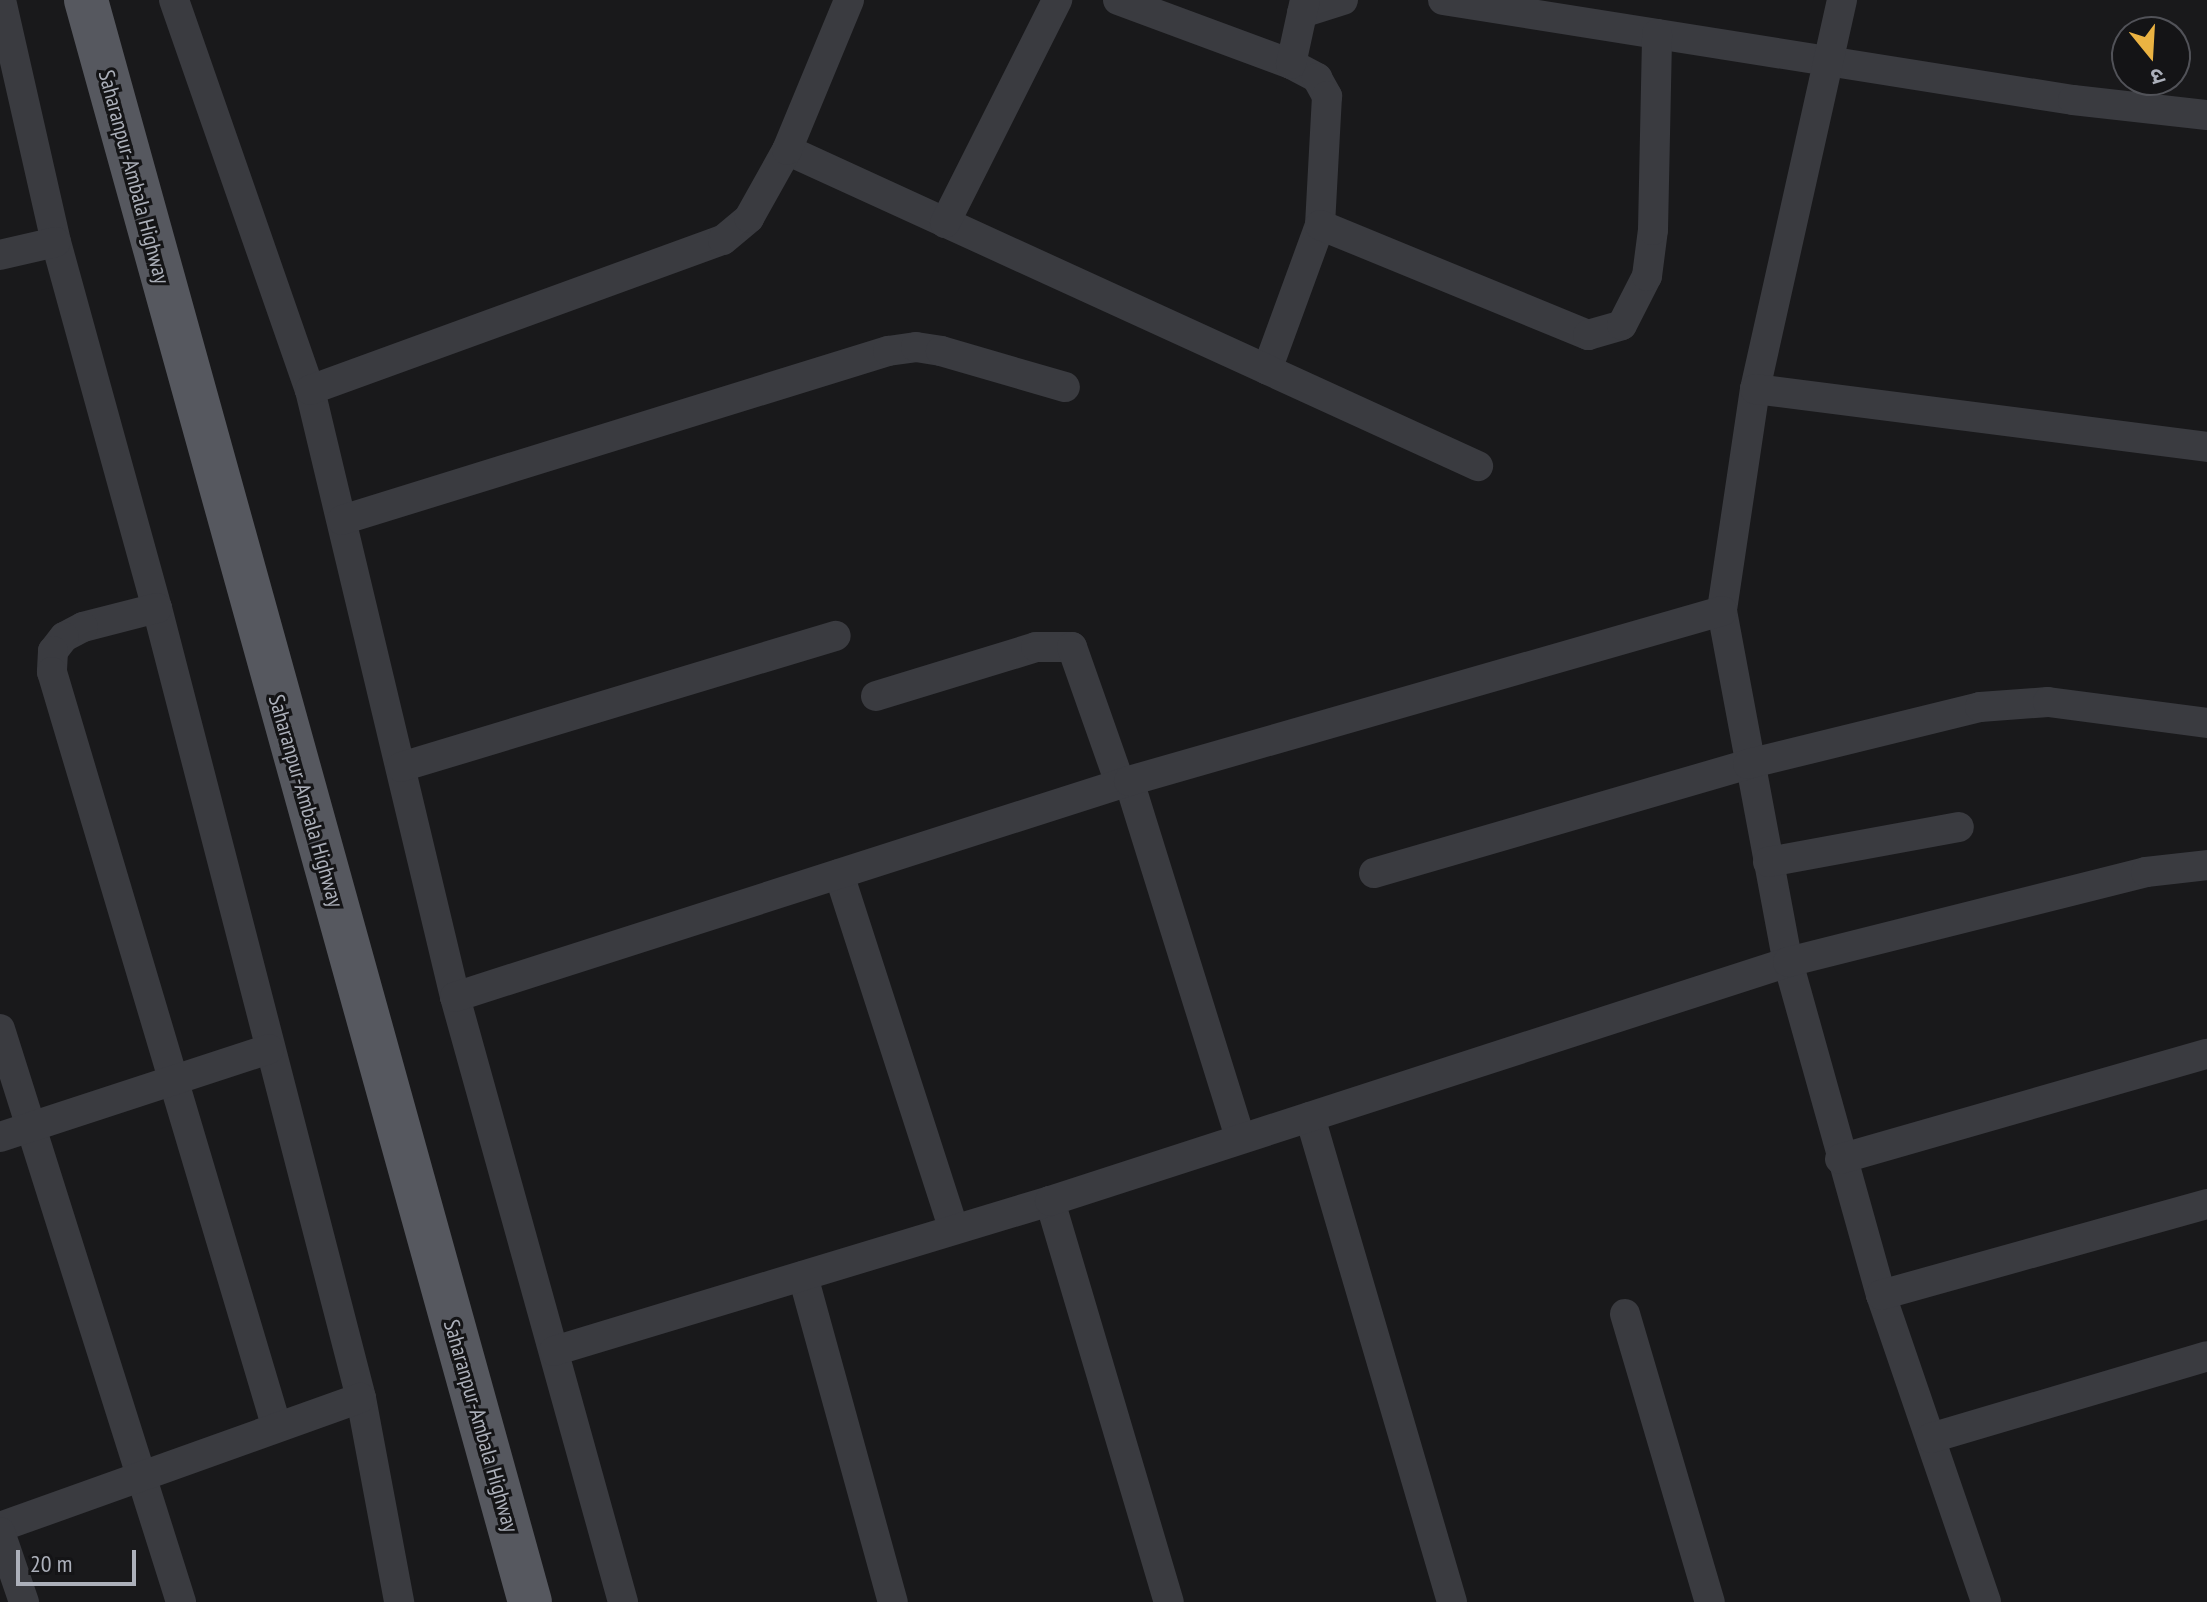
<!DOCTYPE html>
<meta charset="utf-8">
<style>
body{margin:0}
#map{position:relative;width:2207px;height:1602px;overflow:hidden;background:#19191b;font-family:"PT Sans Narrow","Noto Sans Devanagari",sans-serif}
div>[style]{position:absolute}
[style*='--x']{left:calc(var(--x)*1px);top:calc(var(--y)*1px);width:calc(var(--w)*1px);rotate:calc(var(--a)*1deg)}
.street>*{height:30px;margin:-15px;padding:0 15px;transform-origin:15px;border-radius:15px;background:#3a3b40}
.primary>*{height:44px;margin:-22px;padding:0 22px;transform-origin:22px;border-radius:22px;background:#56585f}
span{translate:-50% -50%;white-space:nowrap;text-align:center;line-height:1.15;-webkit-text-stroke:6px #141416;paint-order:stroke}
.street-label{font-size:22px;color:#acb0ba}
.north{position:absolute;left:2111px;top:16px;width:80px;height:80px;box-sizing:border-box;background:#141416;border:2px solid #515258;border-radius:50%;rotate:162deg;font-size:22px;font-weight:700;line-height:32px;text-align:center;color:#acb0ba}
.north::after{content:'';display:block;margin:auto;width:28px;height:36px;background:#ebb342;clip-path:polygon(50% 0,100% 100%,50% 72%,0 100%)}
.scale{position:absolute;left:16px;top:1550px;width:120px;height:36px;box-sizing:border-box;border:4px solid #acb0ba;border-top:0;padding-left:10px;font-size:24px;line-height:28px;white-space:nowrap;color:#acb0ba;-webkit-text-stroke:6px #141416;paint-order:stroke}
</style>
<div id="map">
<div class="street">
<i style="--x:1;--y:0;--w:248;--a:77.2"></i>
<i style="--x:56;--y:242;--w:380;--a:74.6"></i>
<i style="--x:157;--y:608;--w:816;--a:75.52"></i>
<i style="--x:361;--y:1398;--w:208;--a:79.4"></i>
<i style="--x:174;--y:0;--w:413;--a:70.8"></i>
<i style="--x:310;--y:390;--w:624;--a:76.56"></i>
<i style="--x:455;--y:997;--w:628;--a:74.48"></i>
<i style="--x:1118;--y:0;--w:184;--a:20.3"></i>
<i style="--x:1291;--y:64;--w:30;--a:28"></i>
<i style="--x:1317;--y:78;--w:21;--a:61"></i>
<i style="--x:1327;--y:96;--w:129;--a:93.1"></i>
<i style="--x:1320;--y:225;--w:154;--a:110.1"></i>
<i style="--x:1443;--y:0;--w:638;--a:9.02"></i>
<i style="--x:2073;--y:100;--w:135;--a:6.4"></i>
<i style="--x:1842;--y:0;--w:399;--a:102.6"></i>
<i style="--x:1755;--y:389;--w:224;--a:98.5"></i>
<i style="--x:1722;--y:611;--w:357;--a:79.4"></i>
<i style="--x:1788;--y:962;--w:346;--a:74.4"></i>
<i style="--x:1881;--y:1295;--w:324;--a:71.1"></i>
<i style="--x:1302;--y:13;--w:43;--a:-17.6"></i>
<i style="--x:1291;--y:64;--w:66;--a:-77.7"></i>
<i style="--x:787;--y:150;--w:760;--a:24.58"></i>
<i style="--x:945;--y:223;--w:250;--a:-63.3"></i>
<i style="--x:1320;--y:225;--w:290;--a:22.3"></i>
<i style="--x:1588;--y:335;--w:35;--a:-16"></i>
<i style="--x:1622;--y:325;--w:55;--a:-63"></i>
<i style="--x:1647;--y:276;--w:46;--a:-82.6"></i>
<i style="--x:1653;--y:230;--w:196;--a:-88.8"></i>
<i style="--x:0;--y:255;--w:57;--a:-13.1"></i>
<i style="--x:1755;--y:389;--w:456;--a:7.3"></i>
<i style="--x:310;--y:390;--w:439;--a:-20"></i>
<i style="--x:723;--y:240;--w:34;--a:-40"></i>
<i style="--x:749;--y:218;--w:78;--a:-60.8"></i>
<i style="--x:787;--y:150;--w:162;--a:-67.5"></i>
<i style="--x:342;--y:520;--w:572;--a:-17.2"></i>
<i style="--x:888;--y:351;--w:28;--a:-8"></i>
<i style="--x:916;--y:347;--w:25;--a:9"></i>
<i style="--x:941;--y:351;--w:129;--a:16.2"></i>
<i style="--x:157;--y:608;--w:76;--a:165.6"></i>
<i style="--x:83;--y:627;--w:21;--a:152"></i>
<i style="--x:64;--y:637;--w:18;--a:128"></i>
<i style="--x:53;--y:651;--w:21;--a:93"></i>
<i style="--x:52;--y:672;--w:786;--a:73.43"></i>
<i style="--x:876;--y:696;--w:167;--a:-17"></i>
<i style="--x:1036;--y:647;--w:36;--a:0"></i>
<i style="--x:1072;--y:647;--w:144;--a:70.6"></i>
<i style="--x:401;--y:767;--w:454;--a:-16.8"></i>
<i style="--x:1129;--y:781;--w:374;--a:72.7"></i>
<i style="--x:1768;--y:862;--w:194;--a:-10.4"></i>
<i style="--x:1374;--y:873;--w:390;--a:-16.2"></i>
<i style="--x:1748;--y:764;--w:239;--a:-13.8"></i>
<i style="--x:1980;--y:707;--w:68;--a:-4.2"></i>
<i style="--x:2048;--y:702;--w:160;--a:7.5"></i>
<i style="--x:839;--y:874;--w:371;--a:72.1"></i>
<i style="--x:455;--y:997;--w:708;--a:-17.77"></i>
<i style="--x:1129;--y:781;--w:617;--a:-16"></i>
<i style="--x:0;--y:1029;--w:601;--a:72.47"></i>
<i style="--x:1310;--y:1117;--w:505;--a:73.68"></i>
<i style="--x:0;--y:1137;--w:283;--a:-18.1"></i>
<i style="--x:1840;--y:1159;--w:382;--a:-16"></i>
<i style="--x:1050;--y:1201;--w:418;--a:73.5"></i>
<i style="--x:803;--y:1276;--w:338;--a:74.6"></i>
<i style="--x:1881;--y:1295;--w:338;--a:-15.6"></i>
<i style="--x:1625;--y:1314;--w:300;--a:73.6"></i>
<i style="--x:554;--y:1351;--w:518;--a:-16.83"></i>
<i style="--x:1050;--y:1201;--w:776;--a:-17.94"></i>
<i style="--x:1788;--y:962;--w:369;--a:-14.1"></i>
<i style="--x:2146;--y:872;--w:61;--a:-6.5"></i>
<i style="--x:1931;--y:1438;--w:288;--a:-16.5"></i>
<i style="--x:0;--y:1527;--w:383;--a:-19.7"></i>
<i style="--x:0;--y:1532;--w:74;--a:71.1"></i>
</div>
<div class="primary">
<i style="--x:86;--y:0;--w:1662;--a:74.51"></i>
</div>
<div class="street-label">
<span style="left:134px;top:177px;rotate:75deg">Saharanpur-Ambala Highway</span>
<span style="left:306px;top:801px;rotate:74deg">Saharanpur-Ambala Highway</span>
<span style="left:481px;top:1426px;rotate:74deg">Saharanpur-Ambala Highway</span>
</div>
<div class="north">उ</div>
<div class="scale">20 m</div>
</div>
